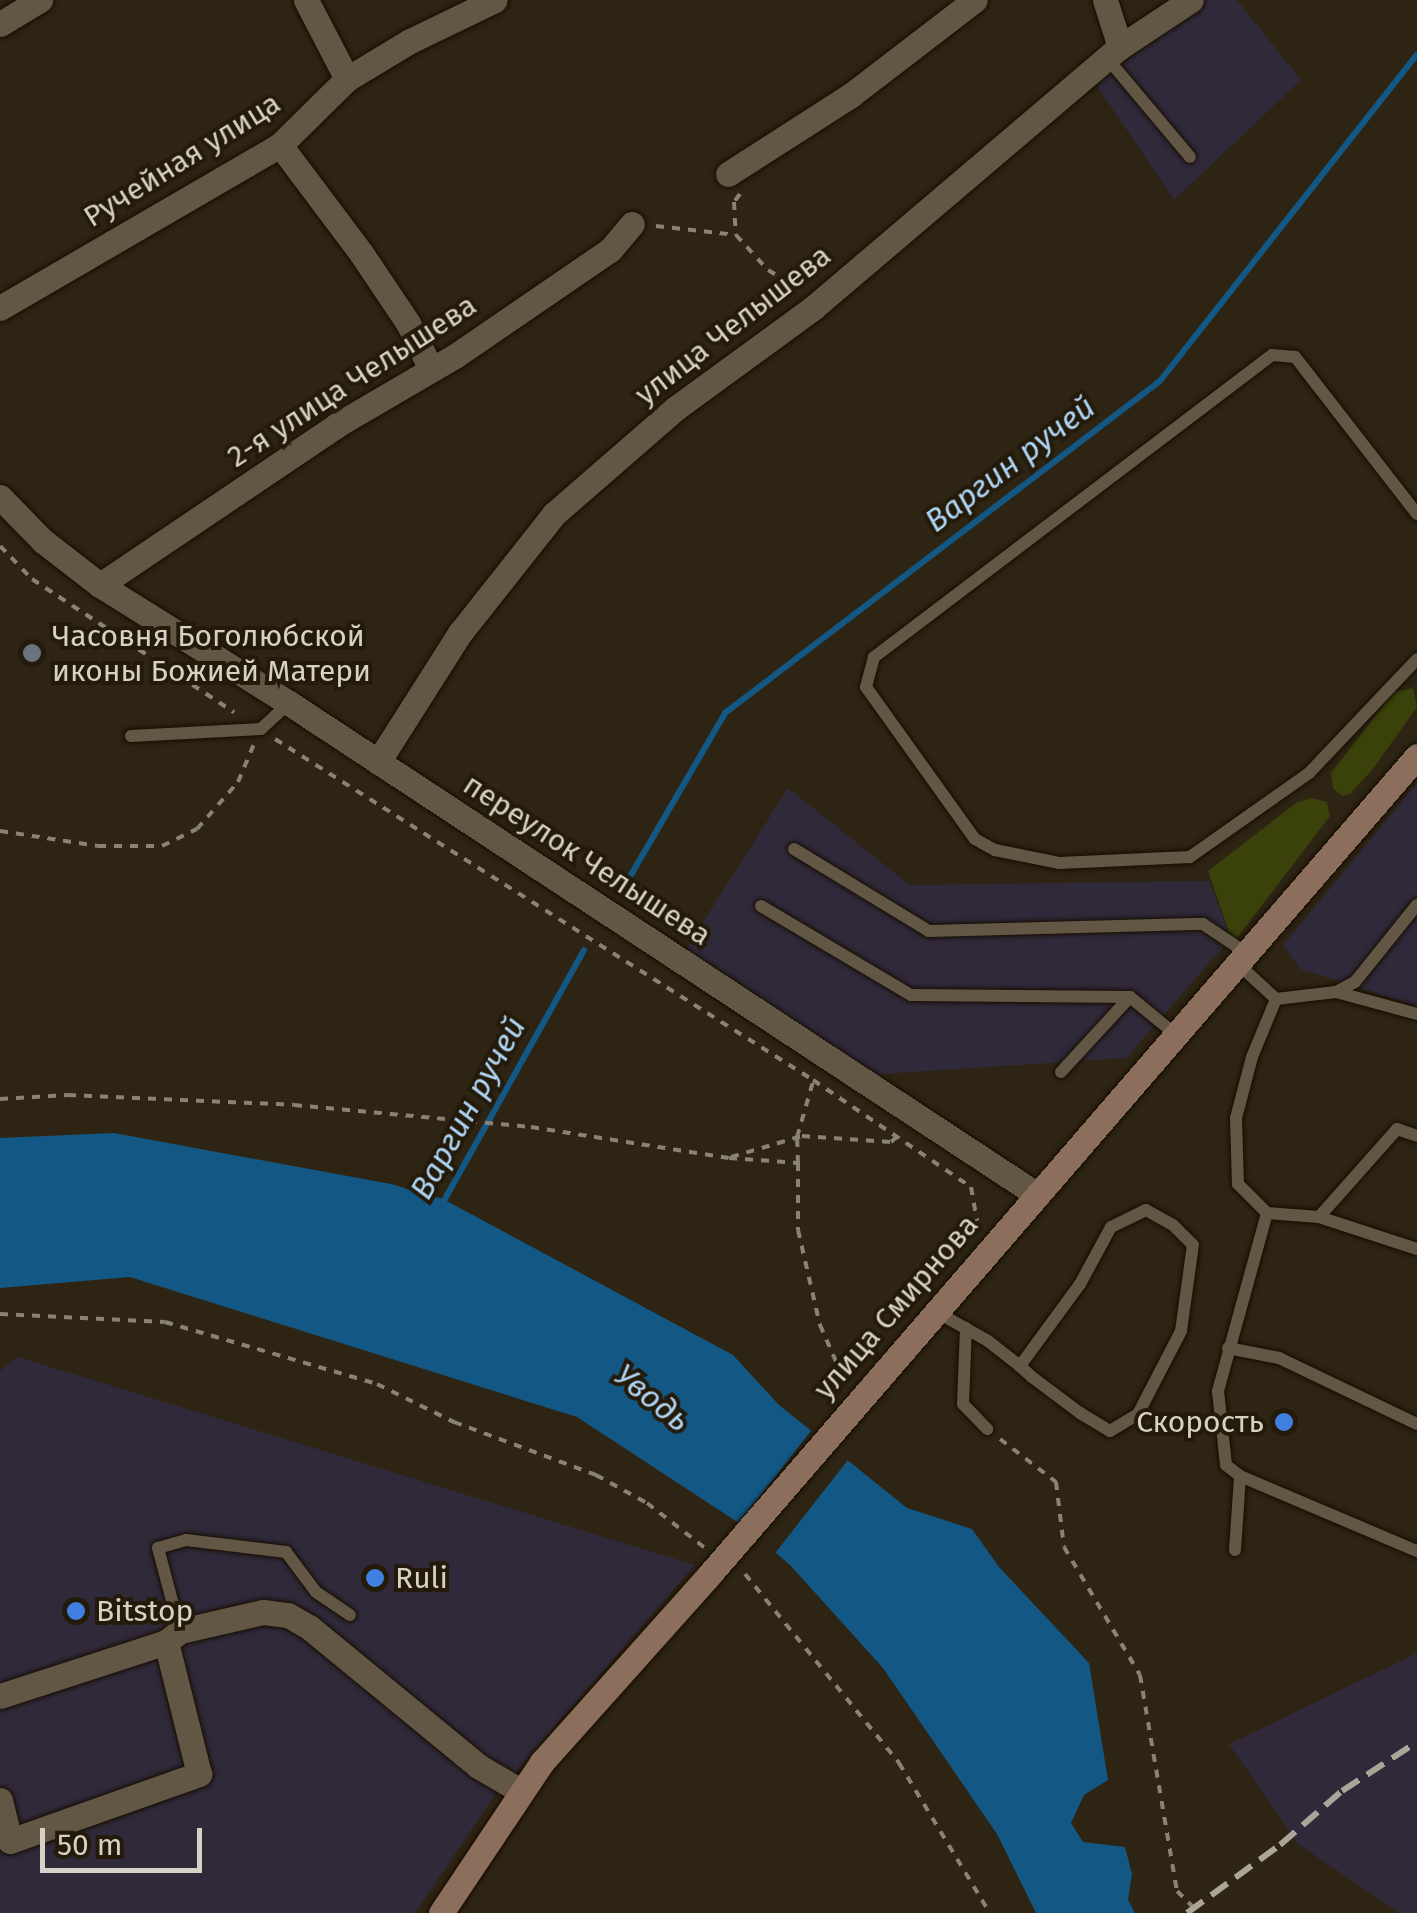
<!DOCTYPE html>
<meta charset="utf-8">
<style>
body{margin:0}
#map{position:relative;width:1417px;height:1913px;overflow:hidden;background:#2d2413;font-family:"Fira Sans",sans-serif}
div>[style]{position:absolute}
[style*='--x']{left:calc(var(--x)*1px);top:calc(var(--y)*1px);width:calc(var(--w)*1px);rotate:calc(var(--a)*1deg)}
.industrial>*{inset:0;background:#302939}
.green>*{inset:0;background:#3b410a}
.water>*{inset:0;background:#135885}
.pier>*{inset:0;background:#2d2413;transform-origin:0 0}
.stream>*{height:6px;margin:-3px;padding:0 3px;transform-origin:3px;border-radius:3px;background:#135885}
.path>*{height:4px;margin-top:-2px;transform-origin:0;background:repeating-linear-gradient(90deg,#898275 0 8px,transparent 0 16px)}
.roads{filter:drop-shadow(0 0 2px #150d01) drop-shadow(0 0 2px #150d01)}
.service>*{height:12px;margin:-6px;padding:0 6px;transform-origin:6px;border-radius:6px;background:#625745}
.minor>*{height:25px;margin:-12.5px;padding:0 12.5px;transform-origin:12.5px;border-radius:12.5px;background:#625745}
.tertiary>*{height:25px;margin:-12.5px;padding:0 12.5px;transform-origin:12.5px;border-radius:12.5px;background:#625745}
.secondary>*{height:25px;margin:-12.5px;padding:0 12.5px;transform-origin:12.5px;border-radius:12.5px;background:#8c6e5d}
.rail>*{height:6px;margin-top:-3px;transform-origin:0;background:repeating-linear-gradient(90deg,#aba498 0 20px,transparent 0 30px)}
.dots>*{width:28px;height:28px;translate:-50% -50%;box-sizing:border-box;border:5px solid #241a09;border-radius:50%}
span{translate:-50% -50%;white-space:nowrap;text-align:center;line-height:1.15;-webkit-text-stroke:8px #241a09;paint-order:stroke}
.street-label{font-size:30px;color:#d6d0c6}
.poi-label{font-size:30px;color:#d6d0c6}
.left{translate:0 -50%;text-align:left}
.right{translate:-100% -50%;text-align:right}
.water-label{font-size:32px;color:#add4f4;font-style:italic}
.scale{position:absolute;left:40px;top:1828px;width:162px;height:45px;box-sizing:border-box;border:5px solid #d6d0c6;border-top:0;padding-left:12px;font-size:30px;line-height:35px;white-space:nowrap;color:#d6d0c6;-webkit-text-stroke:8px #241a09;paint-order:stroke}
</style>
<div id="map">
<div class="industrial">
<i style="clip-path:polygon(1204px 0,1237px 0,1301px 80px,1174px 200px,1095px 83px)"></i>
<i style="clip-path:polygon(1417px 783px,1417px 1006px,1300px 969px,1283px 945px)"></i>
<i style="clip-path:polygon(788px 788px,910px 885px,1209px 881px,1231px 938px,1126px 1058px,852px 1076px,677px 963px)"></i>
<i style="clip-path:polygon(18px 1357px,695px 1565px,494px 1796px,415px 1913px,0 1913px,0 1371px)"></i>
<i style="clip-path:polygon(1417px 1653px,1417px 1913px,1400px 1913px,1298px 1844px,1229px 1744px)"></i>
</div>
<div class="green">
<i style="clip-path:polygon(1413px 688px,1417px 707px,1372px 770px,1350px 794px,1342px 796px,1333px 788px,1331px 773px,1394px 692px)"></i>
<i style="clip-path:polygon(1311px 798px,1327px 802px,1330px 816px,1237px 938px,1231px 938px,1208px 871px,1296px 803px)"></i>
</div>
<div class="water">
<i style="clip-path:polygon(114px 1133px,391px 1184px,443px 1199px,733px 1355px,779px 1405px,907px 1508px,972px 1529px,999px 1567px,1089px 1663px,1108px 1780px,1084px 1795px,1071px 1823px,1083px 1842px,1125px 1847px,1132px 1874px,1128px 1900px,1135px 1913px,1036px 1913px,997px 1834px,883px 1668px,790px 1565px,748px 1529px,577px 1417px,130px 1277px,0 1288px,0 1138px)"></i>
</div>
<div class="pier">
<i style="left:814px;top:1427px;width:47px;height:127px;rotate:38deg"></i>
</div>
<div class="stream">
<i style="--x:621;--y:892;--w:207;--a:-59.8"></i>
<i style="--x:725;--y:713;--w:547;--a:-37.35"></i>
<i style="--x:1160;--y:381;--w:416;--a:-51.8"></i>
<i style="--x:441;--y:1206;--w:293;--a:-60.8"></i>
</div>
<div class="path">
<i style="--x:740;--y:194;--w:10;--a:127"></i>
<i style="--x:734;--y:202;--w:33;--a:87"></i>
<i style="--x:736;--y:235;--w:47;--a:47.6"></i>
<i style="--x:768;--y:270;--w:35;--a:31"></i>
<i style="--x:656;--y:226;--w:81;--a:6.4"></i>
<i style="--x:0;--y:546;--w:46;--a:45.9"></i>
<i style="--x:32;--y:579;--w:242;--a:33.4"></i>
<i style="--x:275;--y:739;--w:637;--a:32.37"></i>
<i style="--x:813;--y:1080;--w:191;--a:34.1"></i>
<i style="--x:971;--y:1187;--w:36;--a:80"></i>
<i style="--x:977;--y:1222;--w:67;--a:128.9"></i>
<i style="--x:0;--y:831;--w:99;--a:8.7"></i>
<i style="--x:98;--y:846;--w:64;--a:0"></i>
<i style="--x:162;--y:846;--w:39;--a:-26"></i>
<i style="--x:197;--y:829;--w:62;--a:-48.9"></i>
<i style="--x:238;--y:782;--w:41;--a:-67.2"></i>
<i style="--x:0;--y:1099;--w:68;--a:-3.4"></i>
<i style="--x:68;--y:1095;--w:226;--a:2.5"></i>
<i style="--x:294;--y:1105;--w:238;--a:5.3"></i>
<i style="--x:531;--y:1127;--w:200;--a:8.9"></i>
<i style="--x:729;--y:1158;--w:69;--a:4.1"></i>
<i style="--x:798;--y:1163;--w:67;--a:90"></i>
<i style="--x:798;--y:1230;--w:98;--a:77"></i>
<i style="--x:820;--y:1325;--w:62;--a:66.3"></i>
<i style="--x:731;--y:1157;--w:74;--a:-16.5"></i>
<i style="--x:802;--y:1136;--w:89;--a:3.9"></i>
<i style="--x:891;--y:1142;--w:12;--a:-42"></i>
<i style="--x:798;--y:1163;--w:26;--a:-92"></i>
<i style="--x:797;--y:1137;--w:61;--a:-73.9"></i>
<i style="--x:0;--y:1314;--w:165;--a:2.8"></i>
<i style="--x:165;--y:1322;--w:221;--a:16.3"></i>
<i style="--x:377;--y:1384;--w:86;--a:26.3"></i>
<i style="--x:454;--y:1422;--w:152;--a:20.5"></i>
<i style="--x:596;--y:1475;--w:58;--a:28.8"></i>
<i style="--x:647;--y:1503;--w:73;--a:37.8"></i>
<i style="--x:1000;--y:1439;--w:71;--a:37.5"></i>
<i style="--x:1056;--y:1482;--w:65;--a:83"></i>
<i style="--x:1064;--y:1547;--w:149;--a:59.3"></i>
<i style="--x:1140;--y:1675;--w:219;--a:80.3"></i>
<i style="--x:1177;--y:1891;--w:31;--a:45"></i>
<i style="--x:745;--y:1574;--w:244;--a:50.8"></i>
<i style="--x:899;--y:1763;--w:175;--a:58.8"></i>
</div>
<div class="roads">
<div class="service">
<i style="--x:1107;--y:58;--w:129;--a:50"></i>
<i style="--x:1417;--y:514;--w:199;--a:-127.8"></i>
<i style="--x:1295;--y:357;--w:23;--a:-175"></i>
<i style="--x:1272;--y:355;--w:500;--a:142.8"></i>
<i style="--x:874;--y:657;--w:31;--a:105"></i>
<i style="--x:866;--y:687;--w:187;--a:54.4"></i>
<i style="--x:975;--y:839;--w:23;--a:29"></i>
<i style="--x:995;--y:850;--w:65;--a:11.5"></i>
<i style="--x:1059;--y:863;--w:131;--a:-2.6"></i>
<i style="--x:1190;--y:857;--w:146;--a:-35.2"></i>
<i style="--x:1309;--y:773;--w:157;--a:-46.5"></i>
<i style="--x:131;--y:736;--w:130;--a:-3.1"></i>
<i style="--x:261;--y:729;--w:38;--a:-43"></i>
<i style="--x:794;--y:849;--w:158;--a:31.3"></i>
<i style="--x:929;--y:931;--w:274;--a:-1.5"></i>
<i style="--x:1203;--y:924;--w:50;--a:33.7"></i>
<i style="--x:761;--y:906;--w:174;--a:30.7"></i>
<i style="--x:911;--y:995;--w:219;--a:0.5"></i>
<i style="--x:1130;--y:997;--w:57;--a:39.3"></i>
<i style="--x:1237;--y:963;--w:53;--a:42.7"></i>
<i style="--x:1276;--y:999;--w:60;--a:-6.7"></i>
<i style="--x:1336;--y:992;--w:84;--a:15.2"></i>
<i style="--x:1336;--y:992;--w:21;--a:-28"></i>
<i style="--x:1355;--y:982;--w:99;--a:-51.2"></i>
<i style="--x:1276;--y:999;--w:63;--a:112.5"></i>
<i style="--x:1252;--y:1057;--w:63;--a:104.7"></i>
<i style="--x:1236;--y:1118;--w:66;--a:88.3"></i>
<i style="--x:1238;--y:1184;--w:41;--a:45"></i>
<i style="--x:1267;--y:1213;--w:52;--a:4.4"></i>
<i style="--x:1319;--y:1217;--w:103;--a:18.1"></i>
<i style="--x:1061;--y:1072;--w:102;--a:-47.4"></i>
<i style="--x:1267;--y:1213;--w:185;--a:105.4"></i>
<i style="--x:1218;--y:1391;--w:74;--a:83.8"></i>
<i style="--x:1226;--y:1465;--w:18;--a:38"></i>
<i style="--x:1240;--y:1476;--w:192;--a:23"></i>
<i style="--x:1319;--y:1217;--w:118;--a:-48.4"></i>
<i style="--x:1397;--y:1129;--w:21;--a:19"></i>
<i style="--x:935;--y:1311;--w:61;--a:29.5"></i>
<i style="--x:988;--y:1341;--w:41;--a:38"></i>
<i style="--x:1020;--y:1366;--w:16;--a:43"></i>
<i style="--x:1032;--y:1377;--w:60;--a:36.9"></i>
<i style="--x:1080;--y:1413;--w:35;--a:31"></i>
<i style="--x:1110;--y:1431;--w:33;--a:-31"></i>
<i style="--x:1138;--y:1414;--w:93;--a:-62.6"></i>
<i style="--x:1181;--y:1331;--w:87;--a:-82.1"></i>
<i style="--x:1193;--y:1245;--w:28;--a:-135"></i>
<i style="--x:1173;--y:1225;--w:31;--a:-151"></i>
<i style="--x:1146;--y:1210;--w:39;--a:154"></i>
<i style="--x:1111;--y:1227;--w:65;--a:118.5"></i>
<i style="--x:1080;--y:1284;--w:102;--a:126.2"></i>
<i style="--x:966;--y:1328;--w:76;--a:92.3"></i>
<i style="--x:963;--y:1404;--w:35;--a:46"></i>
<i style="--x:1228;--y:1348;--w:52;--a:11.1"></i>
<i style="--x:1279;--y:1358;--w:153;--a:25.6"></i>
<i style="--x:1235;--y:1550;--w:74;--a:-86.1"></i>
<i style="--x:180;--y:1631;--w:86;--a:-104.8"></i>
<i style="--x:158;--y:1548;--w:29;--a:-16"></i>
<i style="--x:186;--y:1540;--w:101;--a:6.8"></i>
<i style="--x:286;--y:1552;--w:50;--a:53.1"></i>
<i style="--x:316;--y:1592;--w:41;--a:34.1"></i>
</div>
<div class="minor">
<i style="--x:306;--y:0;--w:89;--a:62.6"></i>
<i style="--x:1105;--y:0;--w:49;--a:72.3"></i>
<i style="--x:0;--y:24;--w:47;--a:-31"></i>
<i style="--x:280;--y:145;--w:135;--a:53.1"></i>
<i style="--x:361;--y:253;--w:84;--a:56.1"></i>
<i style="--x:408;--y:323;--w:49;--a:63.4"></i>
<i style="--x:728;--y:174;--w:146;--a:-32.7"></i>
<i style="--x:851;--y:95;--w:156;--a:-37.5"></i>
<i style="--x:0;--y:308;--w:324;--a:-30.2"></i>
<i style="--x:280;--y:145;--w:94;--a:-44.6"></i>
<i style="--x:347;--y:79;--w:74;--a:-31.1"></i>
<i style="--x:410;--y:41;--w:94;--a:-25.8"></i>
<i style="--x:100;--y:585;--w:286;--a:-34"></i>
<i style="--x:337;--y:425;--w:137;--a:-30.3"></i>
<i style="--x:455;--y:356;--w:188;--a:-34.4"></i>
<i style="--x:610;--y:250;--w:34;--a:-50"></i>
<i style="--x:378;--y:762;--w:153;--a:-57.6"></i>
<i style="--x:460;--y:633;--w:152;--a:-51.7"></i>
<i style="--x:554;--y:514;--w:162;--a:-41"></i>
<i style="--x:676;--y:408;--w:170;--a:-36.1"></i>
<i style="--x:813;--y:308;--w:403;--a:-40.4"></i>
<i style="--x:1120;--y:47;--w:85;--a:-33.5"></i>
<i style="--x:0;--y:1696;--w:175;--a:-18"></i>
<i style="--x:0;--y:1800;--w:42;--a:76.3"></i>
<i style="--x:10;--y:1841;--w:201;--a:-19.5"></i>
<i style="--x:199;--y:1774;--w:136;--a:-104"></i>
<i style="--x:166;--y:1642;--w:18;--a:-38"></i>
<i style="--x:180;--y:1631;--w:85;--a:-12.9"></i>
<i style="--x:263;--y:1612;--w:25;--a:7"></i>
<i style="--x:288;--y:1615;--w:24;--a:30"></i>
<i style="--x:309;--y:1627;--w:219;--a:39.4"></i>
<i style="--x:478;--y:1766;--w:48;--a:30.3"></i>
</div>
<div class="tertiary">
<i style="--x:0;--y:497;--w:62;--a:45.7"></i>
<i style="--x:43;--y:541;--w:72;--a:37.7"></i>
<i style="--x:100;--y:585;--w:223;--a:32"></i>
<i style="--x:289;--y:703;--w:894;--a:33.32"></i>
</div>
<div class="secondary">
<i style="--x:441;--y:1913;--w:182;--a:-56.2"></i>
<i style="--x:542;--y:1762;--w:252;--a:-48.2"></i>
<i style="--x:710;--y:1574;--w:1081;--a:-49.16"></i>
</div>
</div>
<div class="rail">
<i style="--x:1187;--y:1913;--w:115;--a:-36.2"></i>
<i style="--x:1280;--y:1845;--w:82;--a:-41.1"></i>
<i style="--x:1342;--y:1791;--w:90;--a:-33.2"></i>
</div>
<div class="dots">
<i style="left:32px;top:653px;background:#6b7280"></i>
<i style="left:1284px;top:1422px;background:#3f7fe0"></i>
<i style="left:375px;top:1578px;background:#3f7fe0"></i>
<i style="left:76px;top:1611px;background:#3f7fe0"></i>
</div>
<div class="street-label">
<span style="left:182px;top:160px;rotate:-32deg">Ручейная улица</span>
<span style="left:733px;top:325px;rotate:-38deg">улица Челышева</span>
<span style="left:352px;top:381px;rotate:-33deg">2-я улица Челышева</span>
<span style="left:587px;top:860px;rotate:33deg">переулок Челышева</span>
<span style="left:896px;top:1307px;rotate:-49deg">улица Смирнова</span>
</div>
<div class="poi-label">
<span class="left" style="left:52px;top:653px">Часовня Боголюбской<br>иконы Божией Матери</span>
<span class="right" style="left:1264px;top:1422px">Скорость</span>
<span class="left" style="left:395px;top:1578px">Ruli</span>
<span class="left" style="left:96px;top:1611px">Bitstop</span>
</div>
<div class="water-label">
<span style="left:1010px;top:464px;rotate:-37deg">Варгин ручей</span>
<span style="left:468px;top:1108px;rotate:-61deg">Варгин ручей</span>
<span style="left:652px;top:1398px;rotate:39deg">Уводь</span>
</div>
<div class="scale">50 m</div>
</div>
